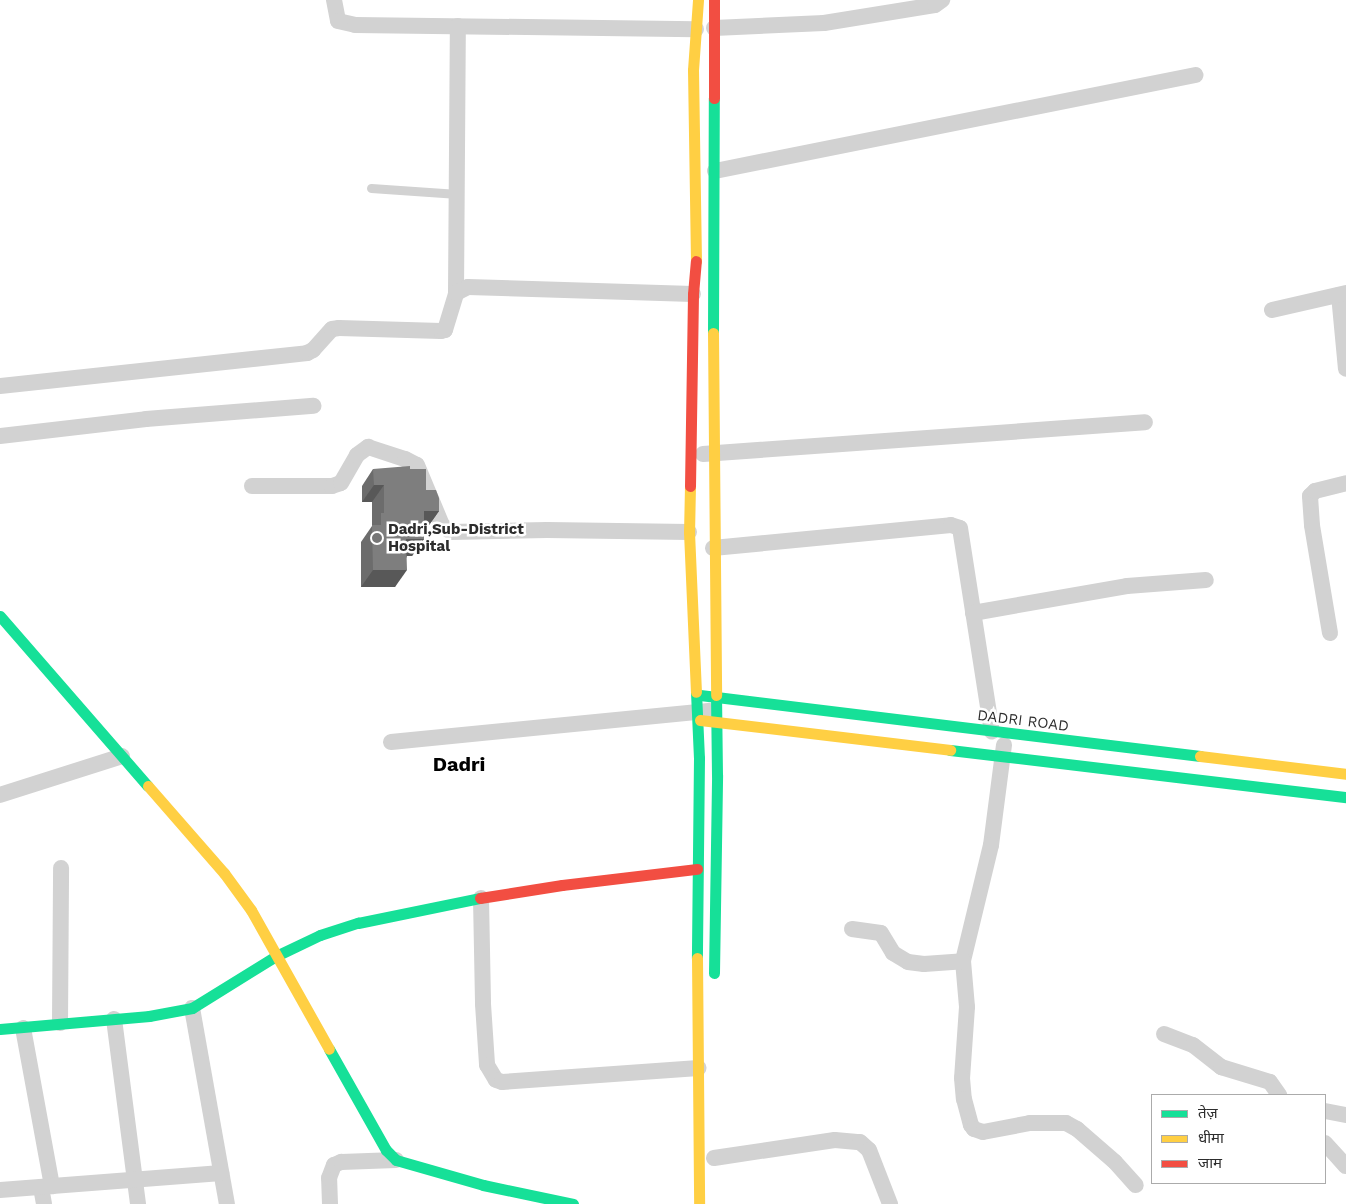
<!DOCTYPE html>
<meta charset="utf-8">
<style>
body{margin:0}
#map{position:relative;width:1346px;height:1204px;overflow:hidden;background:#fff;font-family:"Work Sans","Noto Sans Devanagari",sans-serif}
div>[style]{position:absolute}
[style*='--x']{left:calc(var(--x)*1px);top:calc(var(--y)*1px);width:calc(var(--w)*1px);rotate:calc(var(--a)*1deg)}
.lane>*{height:9px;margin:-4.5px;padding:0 4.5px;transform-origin:4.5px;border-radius:4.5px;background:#d2d2d2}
.street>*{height:16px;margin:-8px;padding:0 8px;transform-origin:8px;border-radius:8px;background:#d2d2d2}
.fast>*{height:11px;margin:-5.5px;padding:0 5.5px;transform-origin:5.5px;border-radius:5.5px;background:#16e098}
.slow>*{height:11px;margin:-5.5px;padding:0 5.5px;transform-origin:5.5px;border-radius:5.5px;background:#ffcf43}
.jam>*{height:11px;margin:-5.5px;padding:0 5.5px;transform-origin:5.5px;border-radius:5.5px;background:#f24e42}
.wall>*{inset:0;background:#6c6c6c}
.shaded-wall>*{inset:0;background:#585858}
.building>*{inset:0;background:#7e7e7e}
.dots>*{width:14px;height:14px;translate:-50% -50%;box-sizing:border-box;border:2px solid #fff;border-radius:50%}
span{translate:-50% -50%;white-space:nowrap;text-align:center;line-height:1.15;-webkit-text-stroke:5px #fff;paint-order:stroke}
.poi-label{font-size:15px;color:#2d2d2d;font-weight:700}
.left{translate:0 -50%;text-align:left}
.street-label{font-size:15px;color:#2d2d2d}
.district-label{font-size:20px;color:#000;font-weight:700}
.legend{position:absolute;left:1151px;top:1094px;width:175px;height:90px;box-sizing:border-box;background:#fff;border:1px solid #ababab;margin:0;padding:6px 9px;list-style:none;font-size:15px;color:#2d2d2d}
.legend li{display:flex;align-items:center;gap:10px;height:25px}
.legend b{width:25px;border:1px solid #ababab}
</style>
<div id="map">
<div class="lane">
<i style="--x:371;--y:188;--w:87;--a:3.9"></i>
</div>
<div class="street">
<i style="--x:334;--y:0;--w:21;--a:79"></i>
<i style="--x:338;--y:21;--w:17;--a:13"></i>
<i style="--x:355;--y:25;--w:341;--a:0.7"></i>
<i style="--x:714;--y:28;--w:110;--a:-2.6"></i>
<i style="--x:824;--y:23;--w:112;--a:-9.2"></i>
<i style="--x:935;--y:5;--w:9;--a:-36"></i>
<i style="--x:715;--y:171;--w:490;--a:-11.3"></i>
<i style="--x:456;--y:293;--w:267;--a:-89.6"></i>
<i style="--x:1339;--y:295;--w:74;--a:84.6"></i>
<i style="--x:1272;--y:310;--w:76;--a:-12.9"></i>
<i style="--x:0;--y:386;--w:309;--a:-6.1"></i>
<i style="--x:307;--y:353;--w:7;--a:-27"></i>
<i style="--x:313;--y:350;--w:28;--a:-48"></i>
<i style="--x:332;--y:329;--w:7;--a:-8"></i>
<i style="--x:339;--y:328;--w:102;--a:1.7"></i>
<i style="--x:441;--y:331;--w:4;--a:-14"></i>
<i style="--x:445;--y:330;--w:39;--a:-73"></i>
<i style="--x:456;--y:293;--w:13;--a:-27"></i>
<i style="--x:468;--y:287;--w:225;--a:1.8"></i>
<i style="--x:0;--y:436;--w:147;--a:-6.6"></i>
<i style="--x:146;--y:419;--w:168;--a:-4.5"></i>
<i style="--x:703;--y:454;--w:443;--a:-4.1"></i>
<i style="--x:252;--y:486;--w:80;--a:0"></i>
<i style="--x:332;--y:486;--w:9;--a:-18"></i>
<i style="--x:341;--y:483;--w:32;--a:-60"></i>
<i style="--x:357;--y:455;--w:14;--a:-36"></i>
<i style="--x:368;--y:447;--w:39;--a:18"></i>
<i style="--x:405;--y:459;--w:13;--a:27"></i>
<i style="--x:417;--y:465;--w:65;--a:67.4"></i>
<i style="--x:442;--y:525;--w:11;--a:38"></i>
<i style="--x:451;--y:532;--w:96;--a:-1.2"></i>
<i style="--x:547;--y:530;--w:142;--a:0.8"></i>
<i style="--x:713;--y:548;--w:239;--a:-5.5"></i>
<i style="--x:951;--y:525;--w:9;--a:18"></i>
<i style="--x:960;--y:528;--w:206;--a:81.1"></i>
<i style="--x:973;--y:613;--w:156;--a:-9.9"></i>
<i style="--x:1127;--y:586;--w:79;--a:-4.3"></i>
<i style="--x:1330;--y:633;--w:109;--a:-99.5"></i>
<i style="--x:1312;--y:525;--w:29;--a:-94"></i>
<i style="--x:1310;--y:496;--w:7;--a:-45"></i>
<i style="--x:1315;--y:491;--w:32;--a:-14"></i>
<i style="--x:391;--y:742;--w:319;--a:-5.6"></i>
<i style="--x:1004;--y:745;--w:101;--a:97.4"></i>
<i style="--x:991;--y:845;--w:119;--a:103.6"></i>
<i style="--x:963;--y:961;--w:46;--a:85"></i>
<i style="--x:967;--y:1007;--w:71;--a:94"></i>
<i style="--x:962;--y:1078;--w:21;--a:85"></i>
<i style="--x:964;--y:1099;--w:27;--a:75"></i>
<i style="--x:971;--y:1125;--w:5;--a:53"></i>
<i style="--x:974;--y:1129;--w:9;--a:18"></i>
<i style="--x:983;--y:1132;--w:48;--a:-10.8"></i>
<i style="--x:1030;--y:1123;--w:36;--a:0"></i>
<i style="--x:1066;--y:1123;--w:13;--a:29"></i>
<i style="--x:1077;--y:1129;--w:50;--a:41"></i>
<i style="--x:1115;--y:1162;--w:31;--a:48"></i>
<i style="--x:0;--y:795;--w:128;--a:-17.7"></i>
<i style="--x:481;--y:898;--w:106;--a:88.9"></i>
<i style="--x:483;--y:1004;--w:61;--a:86.2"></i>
<i style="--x:487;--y:1065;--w:17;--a:59"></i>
<i style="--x:496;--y:1080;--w:6;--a:18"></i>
<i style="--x:502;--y:1082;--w:197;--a:-4.1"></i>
<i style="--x:852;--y:929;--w:29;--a:8"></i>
<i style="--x:881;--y:933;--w:23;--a:59"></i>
<i style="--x:893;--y:953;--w:17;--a:31"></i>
<i style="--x:908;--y:962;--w:16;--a:7"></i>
<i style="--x:924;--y:964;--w:39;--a:-4"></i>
<i style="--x:192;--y:1008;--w:199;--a:79.9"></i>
<i style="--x:114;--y:1019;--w:187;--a:82.6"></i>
<i style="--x:60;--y:1023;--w:155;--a:-89.6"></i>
<i style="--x:23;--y:1028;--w:161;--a:79.6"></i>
<i style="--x:1164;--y:1034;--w:31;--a:21"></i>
<i style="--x:1193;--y:1045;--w:36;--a:38"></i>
<i style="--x:1221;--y:1067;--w:51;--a:17"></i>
<i style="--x:1270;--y:1082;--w:16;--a:55"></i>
<i style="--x:1325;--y:1111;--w:21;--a:11"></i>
<i style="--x:1325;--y:1143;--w:31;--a:48"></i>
<i style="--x:714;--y:1158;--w:122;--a:-8.5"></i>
<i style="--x:835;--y:1140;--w:25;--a:5"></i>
<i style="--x:860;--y:1142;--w:12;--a:42"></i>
<i style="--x:869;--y:1150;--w:58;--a:68.7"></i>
<i style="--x:41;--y:1187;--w:17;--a:80"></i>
<i style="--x:0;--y:1190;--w:222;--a:-4.4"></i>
<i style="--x:330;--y:1204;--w:26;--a:-92"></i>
<i style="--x:329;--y:1178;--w:14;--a:-69"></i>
<i style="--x:334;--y:1165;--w:8;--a:-23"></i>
<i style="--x:341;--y:1162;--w:55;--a:-2.1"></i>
</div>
<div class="fast">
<i style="--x:713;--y:333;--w:235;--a:-89.8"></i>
<i style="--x:0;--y:616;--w:225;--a:49"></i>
<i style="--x:696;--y:692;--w:66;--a:87.4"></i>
<i style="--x:699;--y:758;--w:200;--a:90.6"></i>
<i style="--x:700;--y:695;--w:504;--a:6.96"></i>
<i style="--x:950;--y:750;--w:399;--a:6.8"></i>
<i style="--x:714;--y:973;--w:198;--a:-89.1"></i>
<i style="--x:717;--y:775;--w:80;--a:-90.7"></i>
<i style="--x:0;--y:1029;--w:150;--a:-5"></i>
<i style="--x:149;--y:1016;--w:44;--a:-10.5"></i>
<i style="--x:192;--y:1008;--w:99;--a:-31.8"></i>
<i style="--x:276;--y:956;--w:49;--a:-25.5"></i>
<i style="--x:320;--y:935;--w:40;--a:-18"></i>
<i style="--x:358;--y:923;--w:125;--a:-11.6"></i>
<i style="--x:329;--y:1049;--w:116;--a:60.6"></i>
<i style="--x:386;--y:1150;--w:14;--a:45"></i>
<i style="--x:396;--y:1160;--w:91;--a:16"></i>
<i style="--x:483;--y:1185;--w:92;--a:11.9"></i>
</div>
<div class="slow">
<i style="--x:696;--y:261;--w:191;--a:-90.9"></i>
<i style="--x:693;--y:70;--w:70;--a:-85.9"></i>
<i style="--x:713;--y:333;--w:362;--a:89.5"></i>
<i style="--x:690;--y:486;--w:46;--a:91.2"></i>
<i style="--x:689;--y:532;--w:160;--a:87.5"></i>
<i style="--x:700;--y:720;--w:252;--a:6.8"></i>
<i style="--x:1200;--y:756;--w:147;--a:7"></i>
<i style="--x:148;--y:786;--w:116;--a:48.9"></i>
<i style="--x:224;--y:873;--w:46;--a:53.9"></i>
<i style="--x:251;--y:910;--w:159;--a:60.7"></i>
<i style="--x:697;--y:958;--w:246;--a:89.5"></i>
</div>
<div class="jam">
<i style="--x:714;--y:98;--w:98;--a:-90"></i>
<i style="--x:690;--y:486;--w:192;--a:-89.1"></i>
<i style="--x:693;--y:294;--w:33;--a:-85"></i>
<i style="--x:480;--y:898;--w:83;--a:-9"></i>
<i style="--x:562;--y:885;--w:136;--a:-6.8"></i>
</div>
<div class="wall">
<i style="clip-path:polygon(373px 469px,410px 469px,426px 490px,439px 511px,427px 528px,424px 528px,424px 539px,412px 556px,407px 556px,395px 587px,361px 587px,361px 542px,372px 526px,372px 502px,362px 502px,362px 486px)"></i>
</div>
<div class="shaded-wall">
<i style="clip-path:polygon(374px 485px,384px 485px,372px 502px,362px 502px)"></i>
<i style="clip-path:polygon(424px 511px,439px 511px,427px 528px,412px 528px)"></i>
<i style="clip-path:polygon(406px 539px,424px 539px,412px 556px,394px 556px)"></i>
<i style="clip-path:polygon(373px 570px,407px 570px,395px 587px,361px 587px)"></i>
</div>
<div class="building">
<i style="clip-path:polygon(410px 466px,410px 469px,426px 469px,426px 490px,436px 490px,439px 498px,439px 511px,424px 511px,424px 539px,406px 539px,407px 570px,373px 570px,372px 525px,381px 525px,381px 513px,384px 513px,384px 485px,374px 485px,373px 469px)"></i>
</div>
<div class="dots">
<i style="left:377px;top:538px;background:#767676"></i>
</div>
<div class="poi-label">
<span class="left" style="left:388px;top:538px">Dadri,Sub-District<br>Hospital</span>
</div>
<div class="street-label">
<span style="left:1023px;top:721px;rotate:7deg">DADRI ROAD</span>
</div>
<div class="district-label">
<span style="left:459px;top:764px">Dadri</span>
</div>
<ul class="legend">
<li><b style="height:6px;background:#16e098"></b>तेज़</li>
<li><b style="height:6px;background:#ffcf43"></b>धीमा</li>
<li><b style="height:6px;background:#f24e42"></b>जाम</li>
</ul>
</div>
